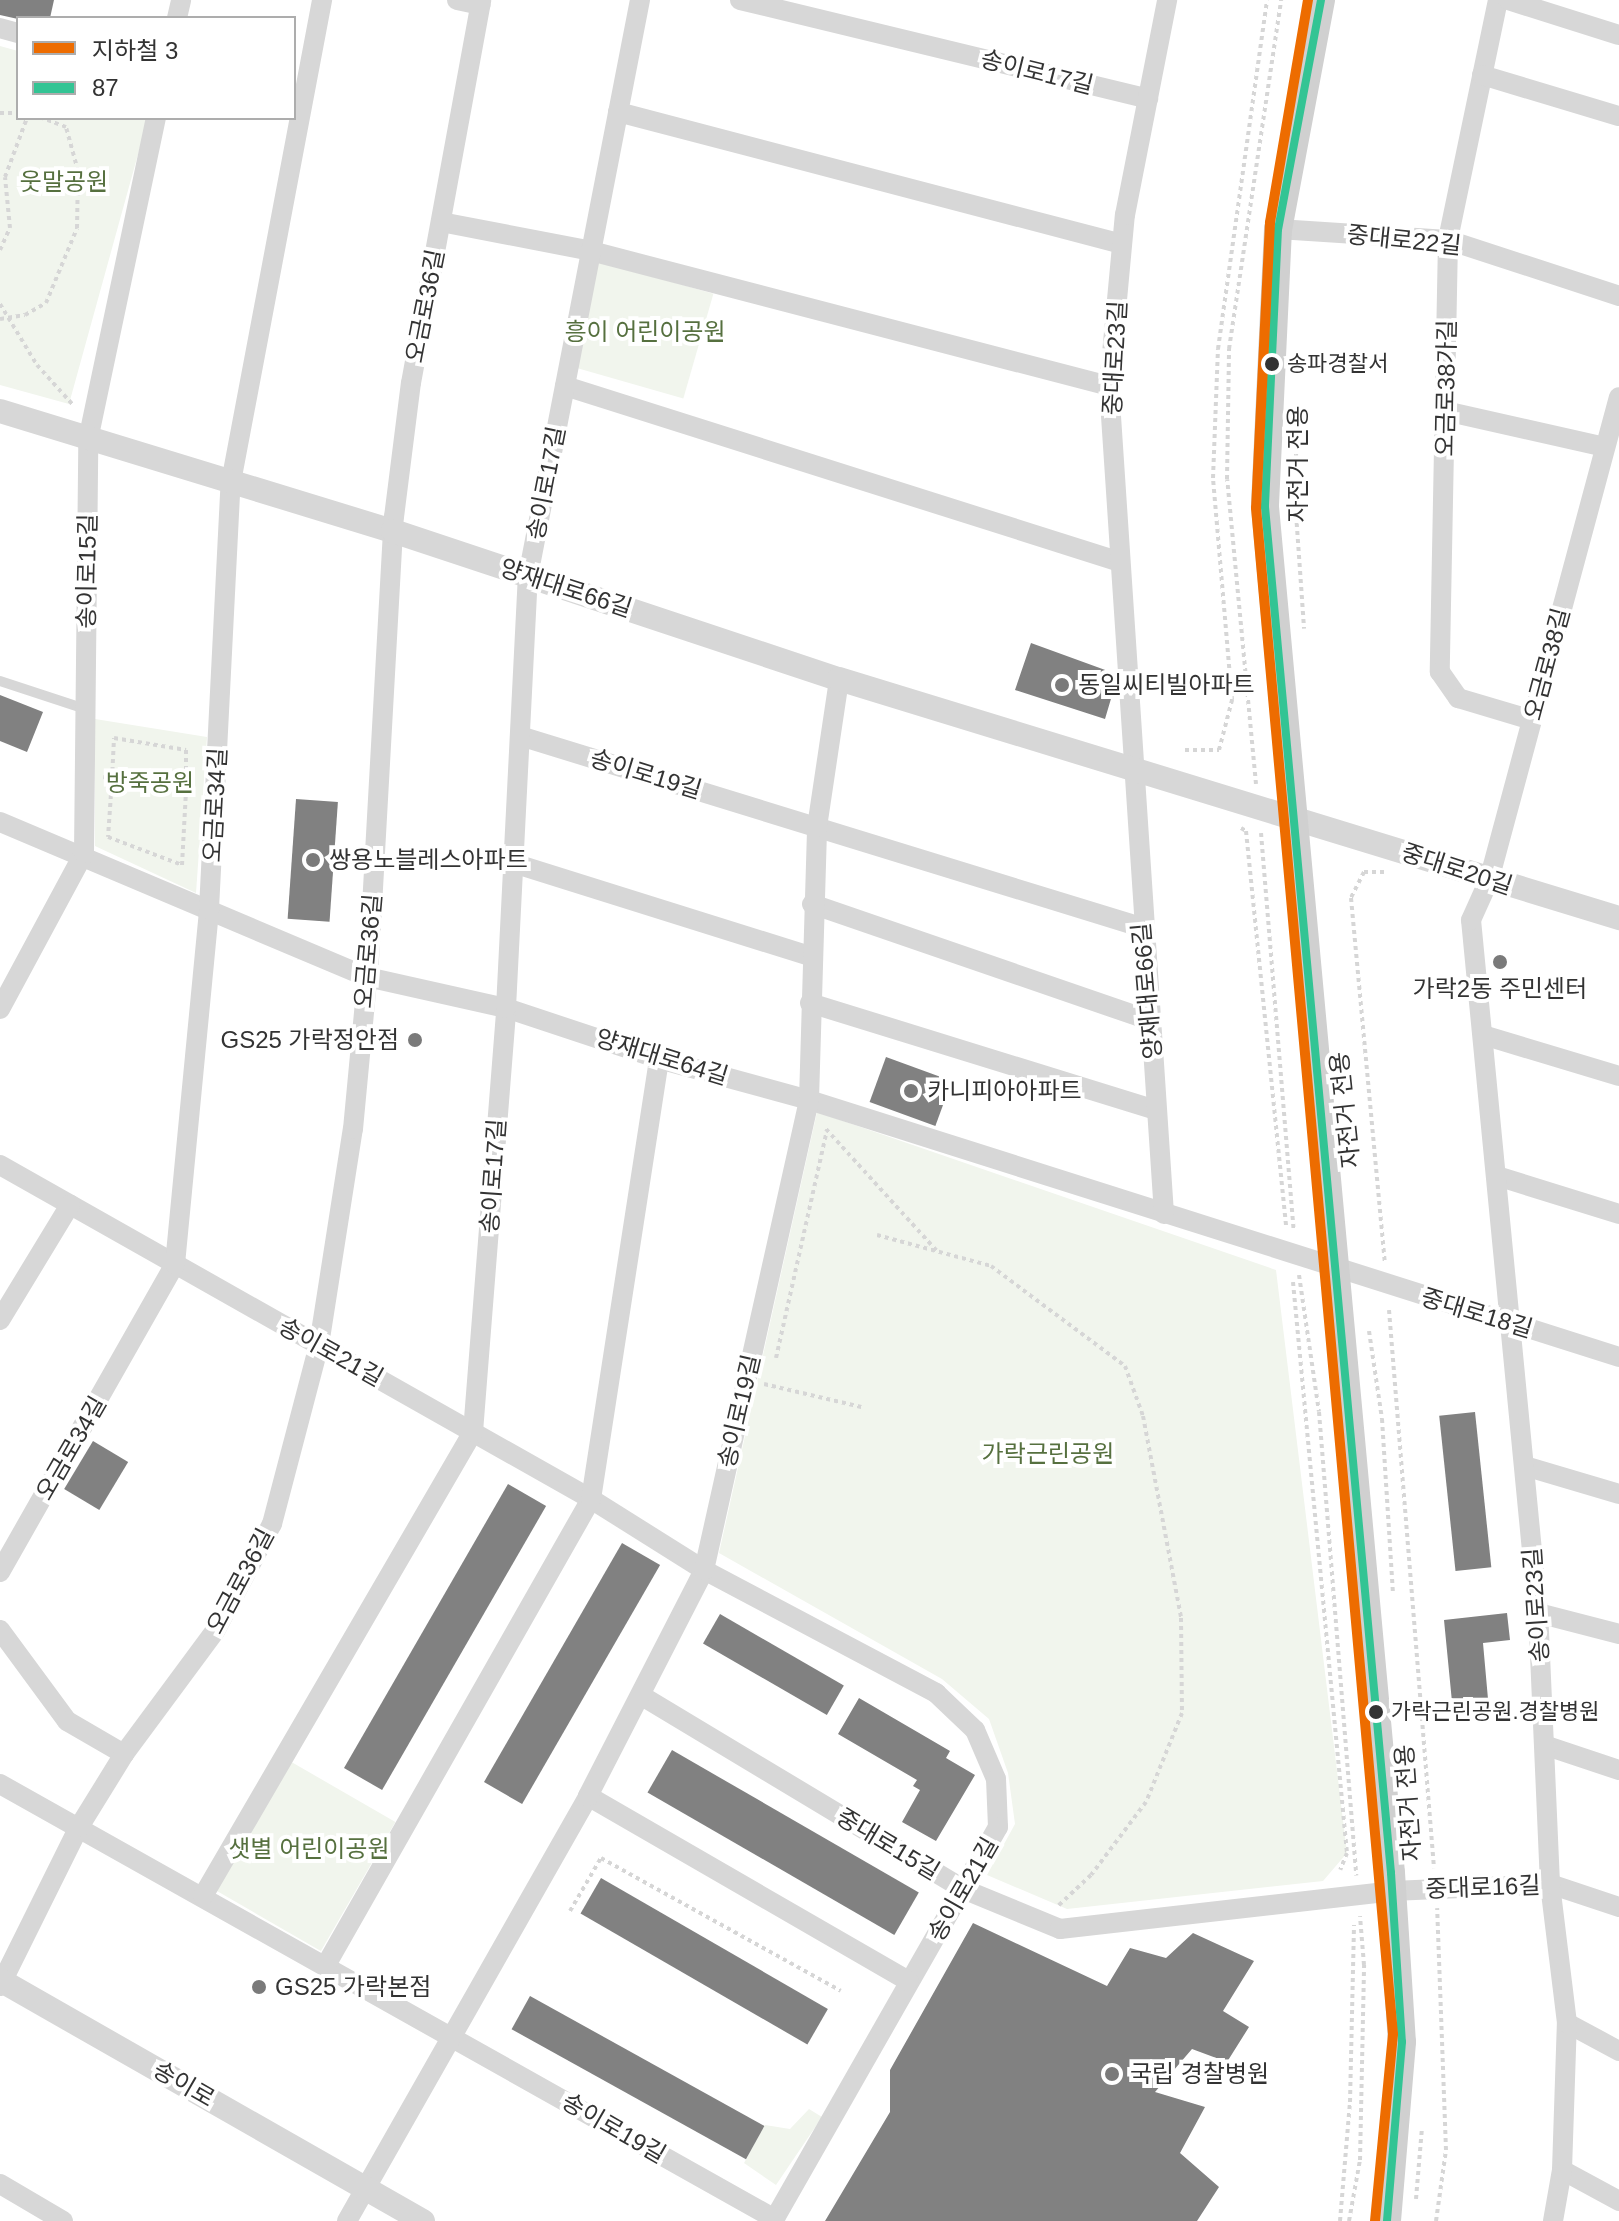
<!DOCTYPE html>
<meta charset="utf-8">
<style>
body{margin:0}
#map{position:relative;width:1619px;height:2221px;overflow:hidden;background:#fff;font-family:Arial,"Noto Sans KR",sans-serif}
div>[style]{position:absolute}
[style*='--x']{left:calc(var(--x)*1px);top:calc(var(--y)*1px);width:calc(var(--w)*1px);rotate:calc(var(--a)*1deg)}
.green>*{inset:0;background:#f1f5ed;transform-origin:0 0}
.building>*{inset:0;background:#818181;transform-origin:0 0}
.path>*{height:4px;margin-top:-2px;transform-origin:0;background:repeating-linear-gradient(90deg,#d6d6d6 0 4px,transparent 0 8px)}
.service>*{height:10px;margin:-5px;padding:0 5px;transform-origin:5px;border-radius:5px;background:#d7d7d7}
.minor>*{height:20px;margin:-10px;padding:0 10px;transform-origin:10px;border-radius:10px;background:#d7d7d7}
.tertiary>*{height:24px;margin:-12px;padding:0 12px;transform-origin:12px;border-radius:12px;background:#d7d7d7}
.secondary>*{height:28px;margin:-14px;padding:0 14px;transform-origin:14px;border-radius:14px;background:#d0d0d0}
.bus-1>*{height:8px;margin:-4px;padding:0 4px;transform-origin:4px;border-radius:4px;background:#33c494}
.metro-1>*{height:10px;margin:-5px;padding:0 5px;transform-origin:5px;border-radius:5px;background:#ed6c00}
.dots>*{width:22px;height:22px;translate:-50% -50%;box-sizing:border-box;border:4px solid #fff;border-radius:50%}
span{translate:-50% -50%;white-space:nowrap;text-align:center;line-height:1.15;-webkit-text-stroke:8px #fff;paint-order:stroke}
.bus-label{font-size:22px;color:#333}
.left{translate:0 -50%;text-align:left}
.street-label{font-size:24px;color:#333}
.park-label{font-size:24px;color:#56703f}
.poi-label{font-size:24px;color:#333}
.right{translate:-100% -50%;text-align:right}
.legend{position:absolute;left:16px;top:16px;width:280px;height:104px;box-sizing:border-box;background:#fff;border:2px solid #adadad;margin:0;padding:10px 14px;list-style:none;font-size:24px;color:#333}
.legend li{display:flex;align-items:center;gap:16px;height:40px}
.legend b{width:40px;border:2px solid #adadad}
</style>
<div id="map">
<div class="green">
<i style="clip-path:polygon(0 46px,18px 51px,18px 118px,148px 118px,69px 404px,0 385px)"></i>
<i style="left:599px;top:261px;width:119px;height:109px;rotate:16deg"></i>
<i style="clip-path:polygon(95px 719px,207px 737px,196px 893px,95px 846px)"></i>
<i style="clip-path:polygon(817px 1112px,1276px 1270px,1347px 1853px,1323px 1881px,1067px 1909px,987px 1875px,1015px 1824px,1008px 1773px,989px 1719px,942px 1679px,719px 1553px)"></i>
<i style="left:288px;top:1760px;width:124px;height:149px;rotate:30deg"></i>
<i style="clip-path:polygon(809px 2109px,822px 2117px,776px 2185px,744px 2163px,765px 2125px,790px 2129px)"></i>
</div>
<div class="building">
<i style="clip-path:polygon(0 0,54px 0,50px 18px,18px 19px,0 15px)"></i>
<i style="clip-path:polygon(1031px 643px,1108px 671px,1105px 690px,1113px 692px,1105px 719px,1015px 690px)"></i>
<i style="clip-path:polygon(0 695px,43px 712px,27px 752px,0 741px)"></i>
<i style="left:296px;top:799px;width:42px;height:120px;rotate:4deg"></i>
<i style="left:886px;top:1057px;width:70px;height:48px;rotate:20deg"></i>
<i style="left:1475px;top:1412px;width:156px;height:36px;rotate:84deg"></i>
<i style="left:93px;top:1441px;width:41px;height:56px;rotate:31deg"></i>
<i style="left:508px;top:1484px;width:44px;height:328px;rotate:30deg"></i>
<i style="left:622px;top:1543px;width:44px;height:276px;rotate:30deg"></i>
<i style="clip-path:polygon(1507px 1613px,1510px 1640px,1483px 1643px,1488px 1699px,1452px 1702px,1444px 1620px)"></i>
<i style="left:720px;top:1614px;width:143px;height:34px;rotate:30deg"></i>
<i style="clip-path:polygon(859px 1698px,950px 1751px,946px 1758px,975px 1775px,936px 1841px,902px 1822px,920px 1790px,913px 1786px,917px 1780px,838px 1734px)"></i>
<i style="left:672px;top:1750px;width:285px;height:49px;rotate:30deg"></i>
<i style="left:601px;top:1878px;width:262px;height:41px;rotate:30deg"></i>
<i style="clip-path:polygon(973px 1923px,1107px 1986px,1130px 1948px,1166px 1958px,1193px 1933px,1254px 1961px,1223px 2011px,1249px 2027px,1227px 2062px,1192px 2049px,1155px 2092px,1205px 2107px,1180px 2153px,1219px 2187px,1197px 2221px,825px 2221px,890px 2112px,890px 2070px)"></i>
<i style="left:530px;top:1996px;width:268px;height:38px;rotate:29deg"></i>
</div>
<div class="path">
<i style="--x:0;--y:113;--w:18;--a:0"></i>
<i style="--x:0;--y:250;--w:24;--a:-66"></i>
<i style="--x:10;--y:228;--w:51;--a:-95.6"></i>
<i style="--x:5;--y:177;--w:63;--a:-69.6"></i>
<i style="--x:0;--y:304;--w:71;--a:58.8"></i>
<i style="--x:37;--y:365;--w:55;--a:47.9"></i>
<i style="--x:0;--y:319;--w:25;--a:-9"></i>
<i style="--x:25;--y:315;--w:24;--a:-30"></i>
<i style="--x:46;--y:303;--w:81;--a:-67.5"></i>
<i style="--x:77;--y:228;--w:57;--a:-89"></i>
<i style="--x:78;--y:171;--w:46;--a:-105.3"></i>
<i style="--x:66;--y:127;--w:25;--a:-159"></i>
<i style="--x:1297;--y:414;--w:85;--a:91.3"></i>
<i style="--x:1295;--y:499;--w:130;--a:86"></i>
<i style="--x:1185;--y:750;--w:34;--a:0"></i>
<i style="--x:1219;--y:750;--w:52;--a:-75.4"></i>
<i style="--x:1232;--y:700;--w:223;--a:-94.9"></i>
<i style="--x:1213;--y:478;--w:129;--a:-87.8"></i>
<i style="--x:1218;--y:349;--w:352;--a:-82"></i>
<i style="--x:103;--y:777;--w:9;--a:13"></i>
<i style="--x:112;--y:779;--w:41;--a:-87.2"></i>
<i style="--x:114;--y:738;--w:73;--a:9.5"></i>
<i style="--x:186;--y:750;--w:42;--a:90"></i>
<i style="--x:186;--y:792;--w:7;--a:0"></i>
<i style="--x:112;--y:779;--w:58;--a:93.9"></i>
<i style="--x:108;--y:837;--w:79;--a:20.7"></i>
<i style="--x:182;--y:865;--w:73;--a:-86.9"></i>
<i style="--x:1256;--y:784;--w:306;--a:-95.4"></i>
<i style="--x:1227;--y:479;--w:130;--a:-89.1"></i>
<i style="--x:1229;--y:349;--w:353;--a:-81.5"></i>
<i style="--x:1241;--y:828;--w:6;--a:31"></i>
<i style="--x:1246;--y:831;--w:399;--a:84.2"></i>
<i style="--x:1261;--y:833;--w:399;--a:85.3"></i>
<i style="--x:1384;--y:872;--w:20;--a:180"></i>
<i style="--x:1364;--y:872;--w:29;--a:117"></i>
<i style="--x:1351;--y:898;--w:367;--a:84.7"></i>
<i style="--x:826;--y:1129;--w:164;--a:47.7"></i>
<i style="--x:877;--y:1235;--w:118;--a:15.2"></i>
<i style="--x:991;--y:1266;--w:167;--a:36.7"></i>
<i style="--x:1125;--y:1366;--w:53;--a:70.2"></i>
<i style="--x:1143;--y:1416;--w:206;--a:79.3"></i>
<i style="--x:1181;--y:1618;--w:95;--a:89.4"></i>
<i style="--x:1182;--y:1713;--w:96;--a:112"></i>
<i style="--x:1146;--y:1802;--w:91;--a:127"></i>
<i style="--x:1091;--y:1875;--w:45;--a:136.8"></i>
<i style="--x:1299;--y:1275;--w:138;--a:81.7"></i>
<i style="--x:1319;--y:1412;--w:465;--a:85.4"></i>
<i style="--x:1293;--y:1282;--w:574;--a:84.6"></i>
<i style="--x:1347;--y:1853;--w:18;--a:112"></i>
<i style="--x:1389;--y:1310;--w:560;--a:85.39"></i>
<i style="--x:1369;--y:1331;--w:89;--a:81.6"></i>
<i style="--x:1382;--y:1419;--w:174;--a:86.4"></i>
<i style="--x:776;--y:1358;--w:234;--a:-77.4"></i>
<i style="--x:764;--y:1384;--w:100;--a:13.3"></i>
<i style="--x:570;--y:1911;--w:61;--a:-59.7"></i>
<i style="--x:601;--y:1858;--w:274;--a:29"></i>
<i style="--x:1416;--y:2199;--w:71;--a:-85.2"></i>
<i style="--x:1340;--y:2221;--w:119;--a:-85.2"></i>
<i style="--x:1350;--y:2102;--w:177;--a:-88.7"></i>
<i style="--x:1349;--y:2221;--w:62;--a:-79.8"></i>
<i style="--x:1360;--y:2160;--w:195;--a:-88.8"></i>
<i style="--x:1364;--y:1965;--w:49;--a:-94.7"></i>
<i style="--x:1436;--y:2221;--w:72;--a:-82"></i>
<i style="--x:1446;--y:2150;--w:242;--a:-92.1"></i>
</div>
<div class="service">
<i style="--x:0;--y:681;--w:89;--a:18.2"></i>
</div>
<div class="minor">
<i style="--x:457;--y:0;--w:24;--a:12"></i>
<i style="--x:740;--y:0;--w:420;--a:13.6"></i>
<i style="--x:1498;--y:0;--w:245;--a:101.8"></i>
<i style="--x:1448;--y:240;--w:432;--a:91.1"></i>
<i style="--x:1440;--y:672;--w:32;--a:55"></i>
<i style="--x:1458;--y:698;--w:77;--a:16.6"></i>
<i style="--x:1508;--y:0;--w:116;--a:17.5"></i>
<i style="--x:177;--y:18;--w:18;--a:-77"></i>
<i style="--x:0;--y:28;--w:19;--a:16"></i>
<i style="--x:1482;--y:75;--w:143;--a:16.7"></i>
<i style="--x:618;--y:112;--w:521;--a:14.68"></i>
<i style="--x:441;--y:222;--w:153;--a:10.9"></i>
<i style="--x:591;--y:251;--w:535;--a:14.61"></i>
<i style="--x:1278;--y:229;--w:170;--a:3.7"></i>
<i style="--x:1448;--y:240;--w:180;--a:18.1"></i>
<i style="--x:565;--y:386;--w:582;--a:17.59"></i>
<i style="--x:1445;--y:411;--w:164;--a:12.7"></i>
<i style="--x:520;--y:736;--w:650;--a:17.1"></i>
<i style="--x:0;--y:822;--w:398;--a:22.9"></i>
<i style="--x:367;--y:977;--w:142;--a:12.6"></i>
<i style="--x:506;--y:1008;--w:161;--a:18.4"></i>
<i style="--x:659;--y:1059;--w:156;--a:15.3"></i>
<i style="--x:809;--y:1100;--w:850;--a:17.6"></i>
<i style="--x:513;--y:863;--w:311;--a:17.4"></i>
<i style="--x:812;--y:904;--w:356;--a:19"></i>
<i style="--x:810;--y:1003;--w:362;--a:17.2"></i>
<i style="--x:0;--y:1009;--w:177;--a:-61.7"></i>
<i style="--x:84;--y:853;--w:413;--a:-89.4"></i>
<i style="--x:88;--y:440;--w:329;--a:-78.1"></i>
<i style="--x:1483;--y:1035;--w:142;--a:16.8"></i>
<i style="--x:0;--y:1165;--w:679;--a:29.47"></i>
<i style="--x:591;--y:1499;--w:133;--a:32.1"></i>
<i style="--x:704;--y:1570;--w:263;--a:27.9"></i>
<i style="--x:936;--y:1693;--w:54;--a:43.5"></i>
<i style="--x:975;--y:1730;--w:53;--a:66.8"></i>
<i style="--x:996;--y:1779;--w:48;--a:87.6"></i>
<i style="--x:998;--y:1827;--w:454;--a:119.7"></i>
<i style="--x:1497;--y:1176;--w:128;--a:17.3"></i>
<i style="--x:1164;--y:1214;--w:830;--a:-93.8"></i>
<i style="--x:1109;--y:386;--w:172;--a:-84.7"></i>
<i style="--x:1125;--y:215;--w:219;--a:-78.9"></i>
<i style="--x:0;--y:1320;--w:135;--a:-58.7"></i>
<i style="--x:1525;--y:1466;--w:98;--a:16.6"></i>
<i style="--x:0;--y:1572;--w:354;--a:-60.4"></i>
<i style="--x:175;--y:1264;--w:357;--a:-84.5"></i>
<i style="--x:209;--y:909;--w:428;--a:-87.1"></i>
<i style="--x:231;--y:482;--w:491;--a:-79.3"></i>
<i style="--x:1538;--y:1613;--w:84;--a:14.5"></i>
<i style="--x:0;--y:1630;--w:113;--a:53.6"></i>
<i style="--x:67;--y:1721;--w:66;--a:30.1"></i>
<i style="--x:642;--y:1696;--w:375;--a:31"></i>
<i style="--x:963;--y:1889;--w:105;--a:22.4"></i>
<i style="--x:1060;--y:1929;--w:334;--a:-6.5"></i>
<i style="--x:1392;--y:1891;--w:158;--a:-2.5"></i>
<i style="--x:1550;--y:1884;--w:73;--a:18.4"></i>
<i style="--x:1544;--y:1745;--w:79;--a:18.4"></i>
<i style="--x:0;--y:1784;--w:889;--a:29.31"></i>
<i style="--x:588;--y:1796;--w:370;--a:30"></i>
<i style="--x:203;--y:1896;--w:537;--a:-59.81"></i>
<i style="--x:473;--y:1432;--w:425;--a:-85.5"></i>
<i style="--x:506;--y:1008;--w:433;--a:-87.1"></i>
<i style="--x:528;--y:576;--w:587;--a:-79"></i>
<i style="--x:326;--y:1965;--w:536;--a:-60.37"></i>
<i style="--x:591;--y:1499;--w:445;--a:-81.2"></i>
<i style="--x:0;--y:1986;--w:178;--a:-63.6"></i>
<i style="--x:79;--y:1827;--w:86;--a:-58.3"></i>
<i style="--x:124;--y:1754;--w:153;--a:-53.5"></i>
<i style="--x:215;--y:1631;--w:121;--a:-62"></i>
<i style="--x:272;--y:1524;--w:185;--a:-75.3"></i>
<i style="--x:319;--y:1345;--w:219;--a:-81.1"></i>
<i style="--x:353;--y:1129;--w:170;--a:-84.6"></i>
<i style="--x:369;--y:960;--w:444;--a:-86.8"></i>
<i style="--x:394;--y:517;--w:135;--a:-82.8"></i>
<i style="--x:411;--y:383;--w:389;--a:-79.6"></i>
<i style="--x:1567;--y:2023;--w:59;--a:28.3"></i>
<i style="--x:1562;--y:2170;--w:65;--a:28.5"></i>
<i style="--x:0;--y:2184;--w:73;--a:30.4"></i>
<i style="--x:347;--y:2221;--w:489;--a:-60.4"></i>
<i style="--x:588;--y:1796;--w:254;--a:-62.8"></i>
<i style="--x:704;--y:1570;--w:482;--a:-77.4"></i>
<i style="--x:809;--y:1100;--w:273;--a:-88.3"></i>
<i style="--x:817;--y:827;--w:150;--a:-81.5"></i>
<i style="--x:1553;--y:2221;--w:52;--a:-80"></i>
<i style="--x:1562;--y:2170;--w:147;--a:-88.1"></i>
<i style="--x:1567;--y:2023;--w:140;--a:-97"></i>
<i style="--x:1550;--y:1884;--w:271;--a:-92.5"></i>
<i style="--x:1538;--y:1613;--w:696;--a:-95.52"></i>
<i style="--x:1471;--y:920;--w:44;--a:-65.8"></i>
<i style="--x:1489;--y:880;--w:500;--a:-74.94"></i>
</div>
<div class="tertiary">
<i style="--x:0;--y:411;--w:411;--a:17"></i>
<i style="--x:393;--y:531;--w:470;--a:18.4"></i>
<i style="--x:839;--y:679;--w:816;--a:17.04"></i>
<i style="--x:0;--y:1980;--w:487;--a:29.7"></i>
</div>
<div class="secondary">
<i style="--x:1321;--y:0;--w:233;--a:100.6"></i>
<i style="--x:1278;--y:229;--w:278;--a:92.7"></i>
<i style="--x:1265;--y:507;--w:1372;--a:84.73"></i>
<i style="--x:1391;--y:1873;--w:169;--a:86.3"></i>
<i style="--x:1402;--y:2042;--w:180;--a:94.8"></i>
</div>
<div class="bus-1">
<i style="--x:1321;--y:0;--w:233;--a:100.6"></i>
<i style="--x:1278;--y:229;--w:278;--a:92.7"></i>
<i style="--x:1265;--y:507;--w:1372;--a:84.73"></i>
<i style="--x:1391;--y:1873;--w:169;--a:86.3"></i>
<i style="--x:1402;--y:2042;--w:180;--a:94.8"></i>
</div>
<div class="metro-1">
<i style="--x:1308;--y:0;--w:226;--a:99.7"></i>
<i style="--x:1270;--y:223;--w:285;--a:92.8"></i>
<i style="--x:1256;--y:508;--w:1532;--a:84.87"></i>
<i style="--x:1393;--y:2034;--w:188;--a:95.5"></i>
</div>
<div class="dots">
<i style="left:1272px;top:364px;background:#333"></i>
<i style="left:1062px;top:685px;background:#7a7a7a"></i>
<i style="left:313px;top:860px;background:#7a7a7a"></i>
<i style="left:1500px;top:962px;background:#7a7a7a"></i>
<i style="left:415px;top:1040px;background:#7a7a7a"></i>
<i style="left:911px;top:1091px;background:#7a7a7a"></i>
<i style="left:1376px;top:1712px;background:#333"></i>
<i style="left:259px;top:1987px;background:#7a7a7a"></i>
<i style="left:1112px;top:2074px;background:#7a7a7a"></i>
</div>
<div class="bus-label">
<span class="left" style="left:1287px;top:364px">송파경찰서</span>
<span class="left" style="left:1391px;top:1712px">가락근린공원.경찰병원</span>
</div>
<div class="street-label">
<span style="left:1037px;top:72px;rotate:14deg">송이로17길</span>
<span style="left:1404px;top:240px;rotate:6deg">중대로22길</span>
<span style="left:425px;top:306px;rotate:-79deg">오금로36길</span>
<span style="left:1115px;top:358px;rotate:-87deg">중대로23길</span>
<span style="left:1446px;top:388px;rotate:-89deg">오금로38가길</span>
<span style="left:1298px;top:464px;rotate:-90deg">자전거 전용</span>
<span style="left:546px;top:483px;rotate:-79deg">송이로17길</span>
<span style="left:87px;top:571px;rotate:-89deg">송이로15길</span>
<span style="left:566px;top:588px;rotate:18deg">양재대로66길</span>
<span style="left:1547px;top:664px;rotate:-75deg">오금로38길</span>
<span style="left:646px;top:774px;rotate:17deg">송이로19길</span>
<span style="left:215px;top:805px;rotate:-87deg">오금로34길</span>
<span style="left:1457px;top:869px;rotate:18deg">중대로20길</span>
<span style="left:368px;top:951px;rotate:-85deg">오금로36길</span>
<span style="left:1147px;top:991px;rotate:-95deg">양재대로66길</span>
<span style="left:662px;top:1057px;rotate:17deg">양재대로64길</span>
<span style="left:1345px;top:1110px;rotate:-96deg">자전거 전용</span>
<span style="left:493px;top:1176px;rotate:-86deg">송이로17길</span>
<span style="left:1477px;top:1313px;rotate:17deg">중대로18길</span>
<span style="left:331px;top:1352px;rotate:29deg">송이로21길</span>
<span style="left:739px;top:1411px;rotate:-77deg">송이로19길</span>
<span style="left:71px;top:1448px;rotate:-60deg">오금로34길</span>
<span style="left:240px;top:1581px;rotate:-62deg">오금로36길</span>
<span style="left:1536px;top:1605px;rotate:-94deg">송이로23길</span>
<span style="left:1408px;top:1803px;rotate:-94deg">자전거 전용</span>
<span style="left:888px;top:1844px;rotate:31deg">중대로15길</span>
<span style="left:1483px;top:1887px;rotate:-2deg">중대로16길</span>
<span style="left:963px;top:1889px;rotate:-60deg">송이로21길</span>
<span style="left:184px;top:2084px;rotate:30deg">송이로</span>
<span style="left:614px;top:2128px;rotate:30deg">송이로19길</span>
</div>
<div class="park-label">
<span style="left:64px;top:182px">웃말공원</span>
<span style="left:645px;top:332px">흥이 어린이공원</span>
<span style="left:150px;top:783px">방죽공원</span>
<span style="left:1048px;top:1454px">가락근린공원</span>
<span style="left:309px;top:1849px">샛별 어린이공원</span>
</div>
<div class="poi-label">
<span class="left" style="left:1078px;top:685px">동일씨티빌아파트</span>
<span class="left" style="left:329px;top:860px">쌍용노블레스아파트</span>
<span style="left:1500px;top:989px">가락2동 주민센터</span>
<span class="right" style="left:399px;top:1040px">GS25 가락정안점</span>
<span class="left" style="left:927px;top:1091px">카니피아아파트</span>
<span class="left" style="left:275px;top:1987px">GS25 가락본점</span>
<span class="left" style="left:1130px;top:2074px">국립 경찰병원</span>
</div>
<ul class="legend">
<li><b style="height:10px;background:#ed6c00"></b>지하철 3</li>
<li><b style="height:10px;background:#33c494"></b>87</li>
</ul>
</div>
